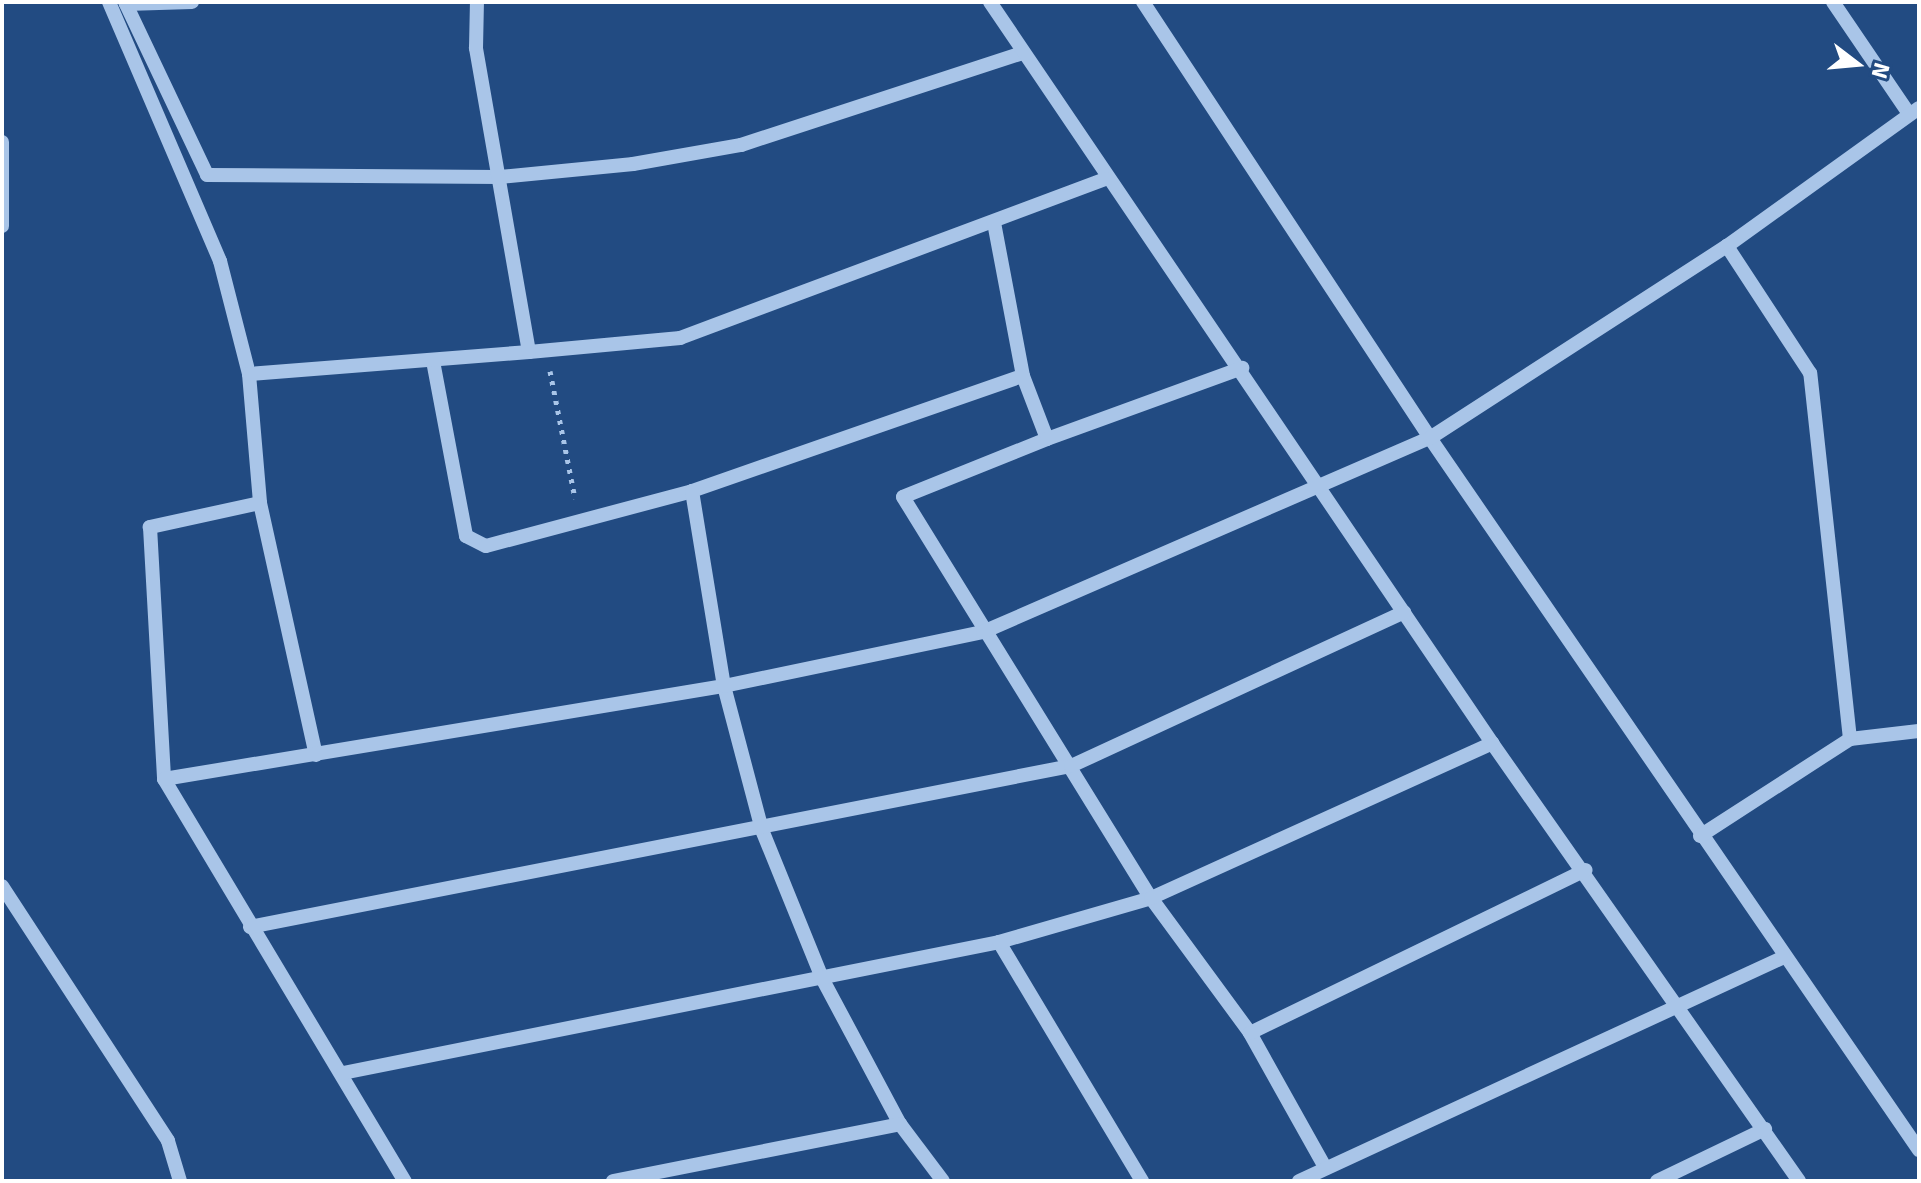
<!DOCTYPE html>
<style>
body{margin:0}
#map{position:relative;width:1921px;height:1183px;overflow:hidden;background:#224b82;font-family:Signika,sans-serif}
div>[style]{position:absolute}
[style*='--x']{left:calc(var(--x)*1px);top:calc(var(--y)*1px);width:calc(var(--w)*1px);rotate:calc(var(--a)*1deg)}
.path>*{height:5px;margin-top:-2.5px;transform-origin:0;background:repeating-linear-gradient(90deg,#a9c5e8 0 4px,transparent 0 10px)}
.minor>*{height:14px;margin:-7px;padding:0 7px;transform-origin:7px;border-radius:7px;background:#a9c5e8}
span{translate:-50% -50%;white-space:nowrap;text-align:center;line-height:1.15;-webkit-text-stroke:6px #224b82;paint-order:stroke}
.frame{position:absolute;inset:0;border:4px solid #fff;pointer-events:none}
.north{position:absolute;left:1817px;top:24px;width:80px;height:80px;-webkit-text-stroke:6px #224b82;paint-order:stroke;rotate:106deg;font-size:22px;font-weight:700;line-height:32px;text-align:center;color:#fff}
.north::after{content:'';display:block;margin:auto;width:28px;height:36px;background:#fff;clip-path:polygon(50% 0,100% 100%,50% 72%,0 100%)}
</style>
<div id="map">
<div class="path">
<i style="--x:550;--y:371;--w:130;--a:78.9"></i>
</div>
<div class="minor">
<i style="--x:109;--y:2;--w:282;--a:66.8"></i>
<i style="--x:220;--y:261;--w:117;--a:75.6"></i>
<i style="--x:249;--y:374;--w:129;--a:85.1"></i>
<i style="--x:260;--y:503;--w:258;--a:77.5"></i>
<i style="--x:125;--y:2;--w:191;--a:64.6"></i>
<i style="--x:207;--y:175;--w:293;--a:0.4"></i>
<i style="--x:500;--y:177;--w:134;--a:-5.6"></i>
<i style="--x:633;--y:164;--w:110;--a:-10"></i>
<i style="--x:741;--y:145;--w:293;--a:-18.1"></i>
<i style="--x:990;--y:2;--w:895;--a:55.88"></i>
<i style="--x:1492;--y:743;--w:535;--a:54.97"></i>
<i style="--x:1143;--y:2;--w:522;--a:56.64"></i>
<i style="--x:1430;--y:438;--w:864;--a:55.52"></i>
<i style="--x:1833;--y:2;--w:135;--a:55.8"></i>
<i style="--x:126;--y:4;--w:66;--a:-1.7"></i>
<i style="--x:2;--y:142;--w:84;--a:90"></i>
<i style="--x:529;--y:352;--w:152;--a:-5.3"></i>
<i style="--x:680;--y:338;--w:454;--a:-20.5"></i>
<i style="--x:433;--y:361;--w:178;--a:79.3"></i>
<i style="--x:466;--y:536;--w:22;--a:27"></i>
<i style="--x:486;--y:546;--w:213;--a:-14.9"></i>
<i style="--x:692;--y:491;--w:350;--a:-19.2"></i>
<i style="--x:1023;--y:376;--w:157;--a:-100.7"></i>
<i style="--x:249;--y:374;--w:281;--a:-4.5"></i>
<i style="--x:529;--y:352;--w:309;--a:-99.9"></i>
<i style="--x:476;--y:48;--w:46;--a:-88.8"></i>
<i style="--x:1023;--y:376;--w:67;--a:69.1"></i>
<i style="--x:1047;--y:439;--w:155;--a:158.1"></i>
<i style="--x:903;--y:497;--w:471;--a:58.3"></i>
<i style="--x:1151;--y:898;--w:167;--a:53.7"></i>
<i style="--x:1250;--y:1033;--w:154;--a:60.8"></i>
<i style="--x:1047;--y:439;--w:208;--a:-20"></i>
<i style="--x:692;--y:491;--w:198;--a:80.7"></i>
<i style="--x:724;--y:686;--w:149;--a:75.2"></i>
<i style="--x:762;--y:830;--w:162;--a:67.9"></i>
<i style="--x:823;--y:980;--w:163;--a:61.9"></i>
<i style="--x:900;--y:1124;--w:71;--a:53"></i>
<i style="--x:260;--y:503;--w:113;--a:167.7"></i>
<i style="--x:150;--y:527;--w:252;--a:86.8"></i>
<i style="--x:164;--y:779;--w:469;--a:59.1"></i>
<i style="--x:1850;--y:739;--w:69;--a:-6.6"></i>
<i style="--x:164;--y:779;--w:568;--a:-9.43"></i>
<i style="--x:724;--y:686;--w:265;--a:-11.8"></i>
<i style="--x:983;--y:632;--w:487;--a:-23.5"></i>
<i style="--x:1430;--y:438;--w:354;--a:-32.9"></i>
<i style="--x:1727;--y:246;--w:236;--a:-35.7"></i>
<i style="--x:1700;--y:836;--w:179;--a:-32.9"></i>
<i style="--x:1850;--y:739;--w:368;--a:-96.2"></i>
<i style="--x:1810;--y:373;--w:152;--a:-123.2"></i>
<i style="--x:2;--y:886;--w:304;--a:56.9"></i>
<i style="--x:168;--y:1141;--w:42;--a:73.3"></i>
<i style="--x:250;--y:927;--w:837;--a:-11.1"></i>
<i style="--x:1071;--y:766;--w:367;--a:-24.8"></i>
<i style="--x:999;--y:942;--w:279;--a:59.1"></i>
<i style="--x:1250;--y:1033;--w:373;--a:-25.9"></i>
<i style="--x:343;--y:1073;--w:669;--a:-11.29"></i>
<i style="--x:999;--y:942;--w:158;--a:-16.1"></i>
<i style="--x:1151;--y:898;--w:375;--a:-24.4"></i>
<i style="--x:613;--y:1181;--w:293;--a:-11.2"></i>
<i style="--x:1299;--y:1181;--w:534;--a:-24.79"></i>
<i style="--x:1657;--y:1181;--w:120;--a:-25.7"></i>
</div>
<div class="frame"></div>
<div class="north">N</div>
</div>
